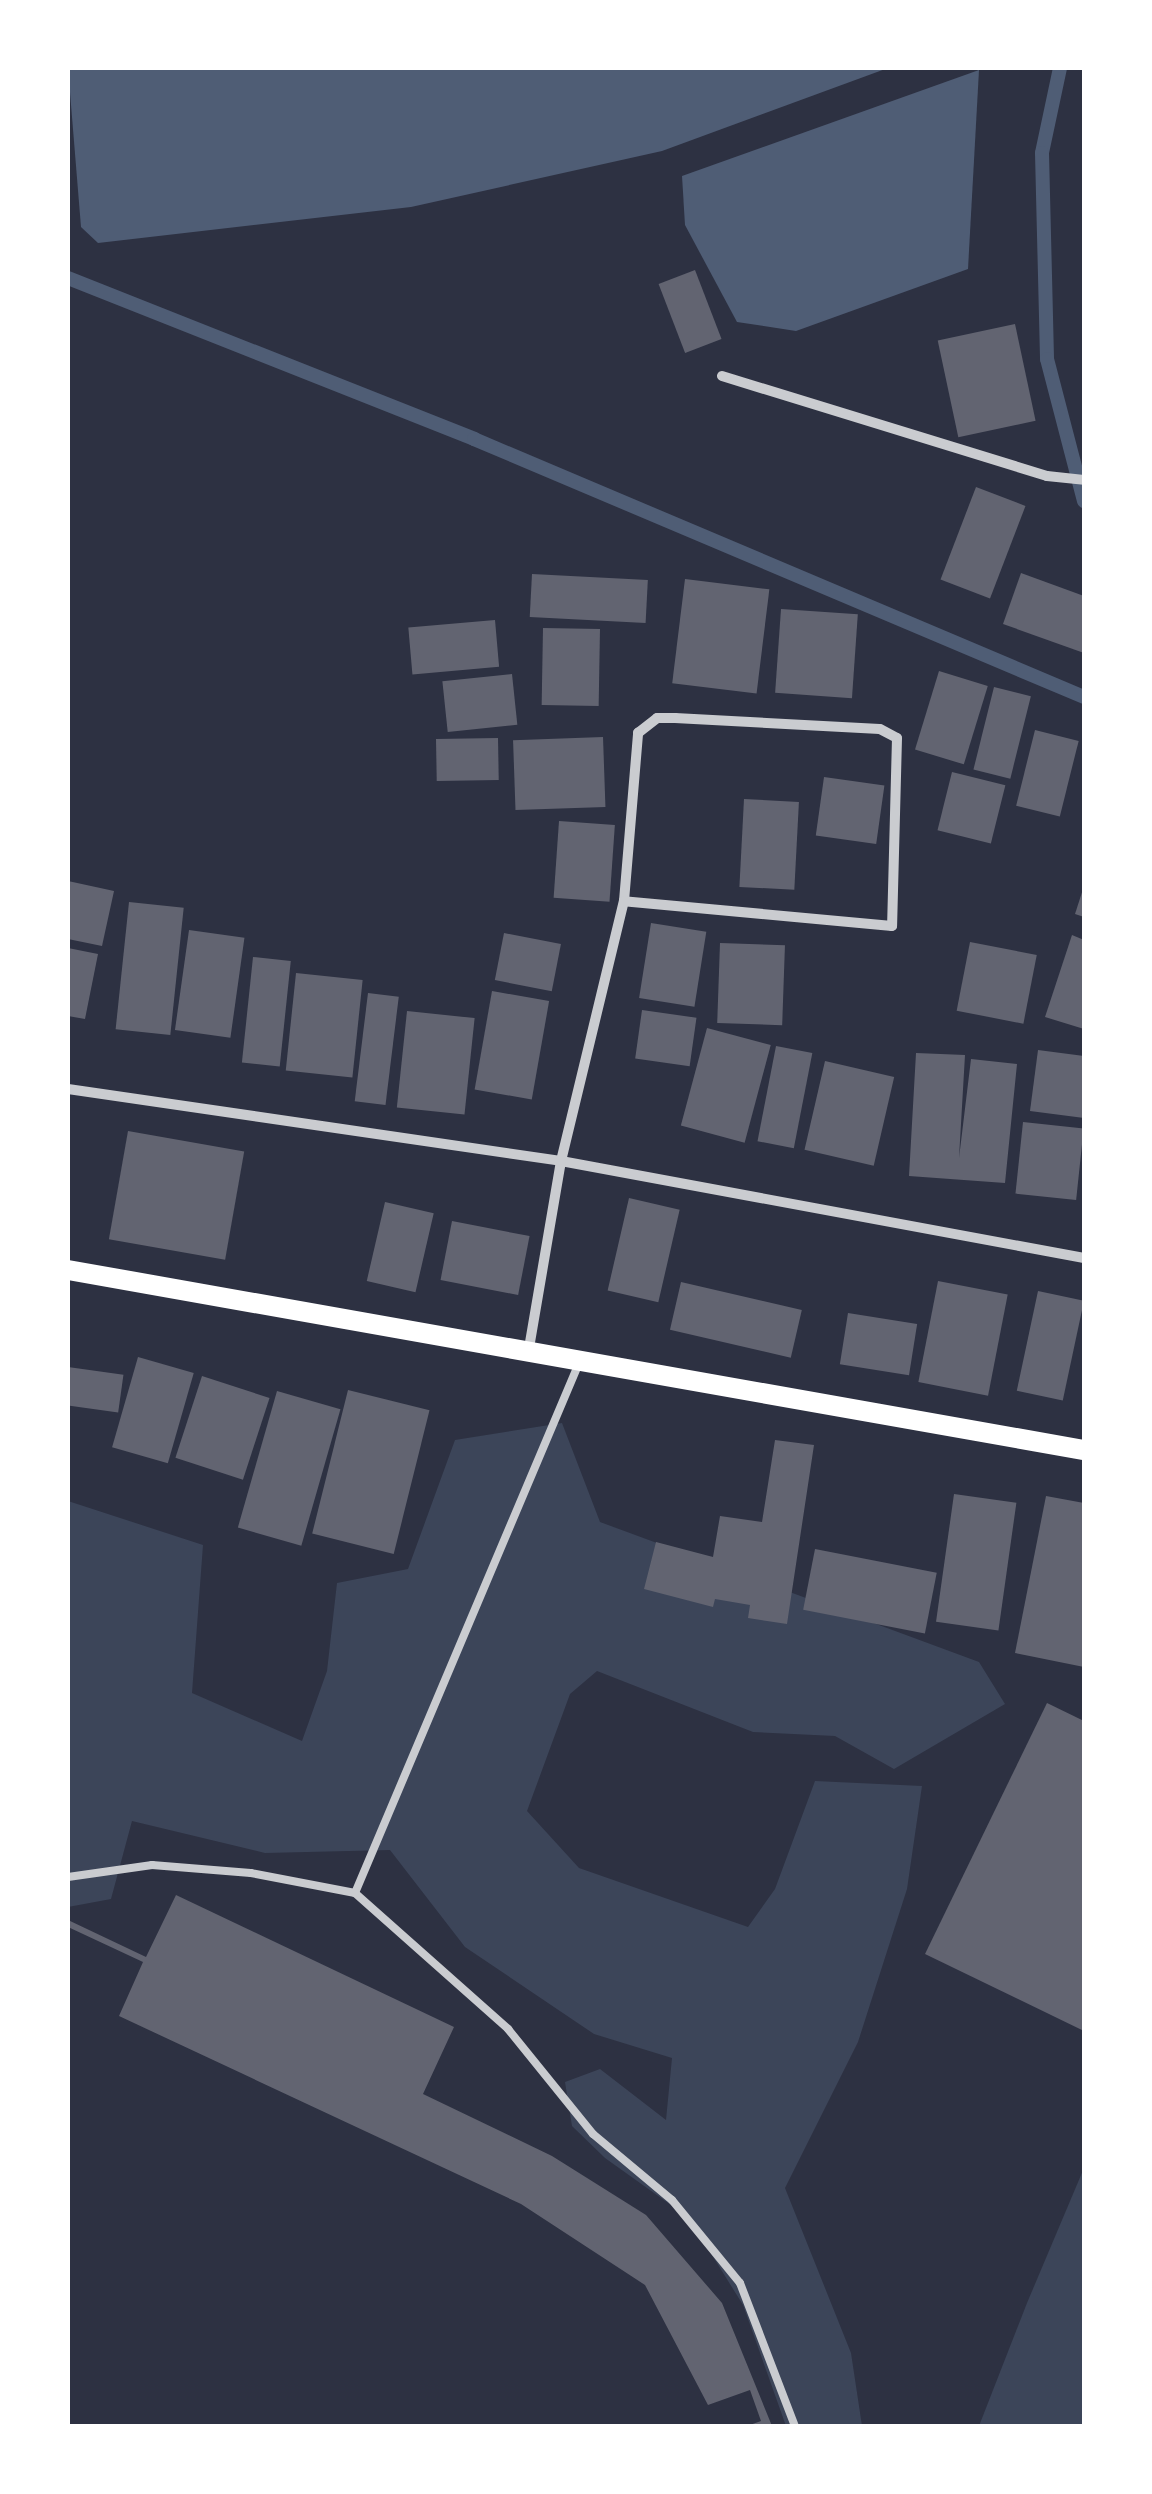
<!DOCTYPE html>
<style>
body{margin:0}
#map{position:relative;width:1152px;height:2494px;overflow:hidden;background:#2d3142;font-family:Quicksand,sans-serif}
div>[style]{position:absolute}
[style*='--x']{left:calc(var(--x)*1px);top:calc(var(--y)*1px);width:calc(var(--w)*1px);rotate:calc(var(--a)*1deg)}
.green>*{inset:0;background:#3c4559}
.water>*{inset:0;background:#4f5d75}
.stream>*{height:14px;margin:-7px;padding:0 7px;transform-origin:7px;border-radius:7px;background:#4f5d75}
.building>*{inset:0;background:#626471;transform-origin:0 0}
.service>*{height:8px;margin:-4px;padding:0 4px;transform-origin:4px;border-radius:4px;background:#caccd0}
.minor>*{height:10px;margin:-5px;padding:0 5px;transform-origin:5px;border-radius:5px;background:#caccd0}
.secondary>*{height:20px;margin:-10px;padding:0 10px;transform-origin:10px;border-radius:10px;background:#fff}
span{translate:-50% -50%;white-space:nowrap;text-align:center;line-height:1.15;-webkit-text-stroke:8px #fff;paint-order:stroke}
.frame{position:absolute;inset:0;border:70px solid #fff;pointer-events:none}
</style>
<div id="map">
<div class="green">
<i style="clip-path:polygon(562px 1423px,600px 1522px,979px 1662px,1005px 1704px,894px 1769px,835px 1736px,753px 1732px,597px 1671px,570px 1694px,527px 1811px,579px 1868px,748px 1927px,775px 1889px,815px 1781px,922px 1786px,907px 1889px,858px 2042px,785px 2188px,851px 2353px,862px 2426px,786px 2426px,743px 2305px,689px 2218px,605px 2158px,572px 2126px,565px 2082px,600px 2069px,666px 2120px,672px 2058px,594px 2034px,465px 1947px,390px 1850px,265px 1853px,132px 1821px,111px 1899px,68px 1907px,68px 1501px,203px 1545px,192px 1693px,302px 1741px,327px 1671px,337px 1583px,408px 1569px,455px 1440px)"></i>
<i style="clip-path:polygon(1084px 2168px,1084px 2426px,979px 2426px,1027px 2303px)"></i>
</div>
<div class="water">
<i style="clip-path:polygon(68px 68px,888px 68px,662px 151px,411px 207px,98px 243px,81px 227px)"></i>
<i style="clip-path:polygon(979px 70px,968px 269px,796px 331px,737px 322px,685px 225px,682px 176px)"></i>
</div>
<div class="stream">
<i style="--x:1060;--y:68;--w:87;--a:102"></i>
<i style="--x:1042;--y:153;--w:206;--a:88.6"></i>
<i style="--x:1047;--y:359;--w:147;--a:75.4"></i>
<i style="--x:68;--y:278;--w:437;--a:21.6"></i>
<i style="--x:474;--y:439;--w:662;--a:22.93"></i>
</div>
<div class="building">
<i style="left:695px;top:270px;width:74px;height:39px;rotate:69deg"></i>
<i style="left:1015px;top:324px;width:99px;height:79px;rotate:78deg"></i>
<i style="left:976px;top:487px;width:53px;height:99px;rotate:21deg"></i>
<i style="clip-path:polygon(1021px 573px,1084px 596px,1084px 653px,1003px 624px)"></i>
<i style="left:532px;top:574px;width:116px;height:43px;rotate:3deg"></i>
<i style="left:685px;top:579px;width:85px;height:105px;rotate:7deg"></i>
<i style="left:781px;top:609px;width:77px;height:84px;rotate:4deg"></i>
<i style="left:495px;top:620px;width:47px;height:87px;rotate:85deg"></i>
<i style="left:543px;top:628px;width:57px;height:77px;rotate:1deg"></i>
<i style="left:939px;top:671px;width:51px;height:82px;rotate:17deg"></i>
<i style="left:512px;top:674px;width:51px;height:70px;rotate:84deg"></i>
<i style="left:994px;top:687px;width:38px;height:85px;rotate:14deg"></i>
<i style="left:1035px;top:730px;width:45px;height:78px;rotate:14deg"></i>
<i style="left:603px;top:737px;width:70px;height:90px;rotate:88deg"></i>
<i style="left:498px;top:738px;width:42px;height:62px;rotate:89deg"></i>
<i style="left:952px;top:772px;width:55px;height:60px;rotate:14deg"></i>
<i style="left:824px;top:777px;width:61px;height:59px;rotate:8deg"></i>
<i style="left:744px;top:799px;width:55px;height:88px;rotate:3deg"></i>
<i style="left:559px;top:821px;width:56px;height:77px;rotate:4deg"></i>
<i style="clip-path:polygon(68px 881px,114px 891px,102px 946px,68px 939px)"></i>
<i style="clip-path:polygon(1084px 886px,1084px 917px,1075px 914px)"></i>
<i style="left:129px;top:902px;width:55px;height:128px;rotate:6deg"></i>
<i style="left:651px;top:923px;width:56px;height:76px;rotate:9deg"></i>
<i style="left:189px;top:930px;width:56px;height:101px;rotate:8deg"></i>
<i style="left:504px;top:933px;width:58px;height:48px;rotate:11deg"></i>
<i style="clip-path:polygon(1072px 935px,1084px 940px,1084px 1029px,1045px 1017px)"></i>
<i style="left:970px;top:942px;width:68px;height:70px;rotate:11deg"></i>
<i style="left:720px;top:943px;width:65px;height:80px;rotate:2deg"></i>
<i style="clip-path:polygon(68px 948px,98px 954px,85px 1019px,68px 1016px)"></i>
<i style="left:253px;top:957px;width:38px;height:106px;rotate:6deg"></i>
<i style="left:296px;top:973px;width:67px;height:98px;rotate:6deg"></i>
<i style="left:492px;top:991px;width:58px;height:100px;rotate:10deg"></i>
<i style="left:368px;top:993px;width:31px;height:109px;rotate:7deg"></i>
<i style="left:642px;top:1010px;width:55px;height:49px;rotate:8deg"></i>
<i style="left:407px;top:1011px;width:68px;height:97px;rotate:6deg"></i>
<i style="left:707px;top:1028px;width:66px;height:101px;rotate:15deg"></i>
<i style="left:776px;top:1046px;width:37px;height:97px;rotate:11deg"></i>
<i style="clip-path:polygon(1038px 1050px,1084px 1056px,1084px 1118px,1030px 1111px)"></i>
<i style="clip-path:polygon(916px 1053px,965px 1055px,959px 1158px,971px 1059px,1017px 1064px,1005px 1183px,909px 1176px)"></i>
<i style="left:825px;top:1061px;width:71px;height:91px;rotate:13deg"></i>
<i style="left:1023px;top:1122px;width:61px;height:72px;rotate:6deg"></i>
<i style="left:128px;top:1131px;width:118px;height:110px;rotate:10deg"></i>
<i style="left:629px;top:1198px;width:52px;height:95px;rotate:13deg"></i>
<i style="left:385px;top:1202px;width:50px;height:81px;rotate:13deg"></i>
<i style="left:452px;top:1221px;width:79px;height:60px;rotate:11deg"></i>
<i style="left:938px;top:1281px;width:71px;height:103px;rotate:11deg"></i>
<i style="left:681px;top:1282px;width:124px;height:49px;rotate:13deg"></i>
<i style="left:1038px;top:1291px;width:47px;height:102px;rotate:12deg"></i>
<i style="left:848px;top:1313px;width:70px;height:52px;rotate:9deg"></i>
<i style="left:138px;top:1357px;width:58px;height:94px;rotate:16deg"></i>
<i style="left:68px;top:1367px;width:56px;height:38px;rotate:8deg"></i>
<i style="left:202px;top:1376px;width:71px;height:86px;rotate:18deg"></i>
<i style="left:348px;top:1390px;width:84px;height:148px;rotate:14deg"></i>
<i style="left:277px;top:1391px;width:66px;height:142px;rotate:16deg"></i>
<i style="clip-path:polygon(775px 1440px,814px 1445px,787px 1624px,748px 1618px,750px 1605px,715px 1599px,713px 1607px,644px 1589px,656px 1542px,713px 1557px,720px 1516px,762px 1522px)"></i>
<i style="left:954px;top:1494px;width:63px;height:129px;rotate:8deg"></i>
<i style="clip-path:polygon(1046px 1496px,1084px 1503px,1084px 1667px,1015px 1653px)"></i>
<i style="left:815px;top:1549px;width:124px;height:62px;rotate:11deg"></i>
<i style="clip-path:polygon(1047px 1703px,1084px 1721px,1084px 2031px,925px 1954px)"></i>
<i style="clip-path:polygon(176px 1895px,454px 2027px,423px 2094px,552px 2156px,646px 2215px,722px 2303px,772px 2426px,747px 2426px,761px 2421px,750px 2390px,708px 2405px,645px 2285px,521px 2204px,119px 2016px,143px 1962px,68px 1927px,68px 1920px,146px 1957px)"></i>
</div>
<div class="service">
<i style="--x:68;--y:1877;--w:85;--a:-8.1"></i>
<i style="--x:152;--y:1865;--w:99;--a:4.6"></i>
<i style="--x:251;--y:1873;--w:106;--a:10.9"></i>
<i style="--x:355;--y:1893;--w:205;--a:41.6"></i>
<i style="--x:508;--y:2029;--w:135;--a:51"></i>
<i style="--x:593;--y:2134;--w:103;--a:39.9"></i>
<i style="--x:672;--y:2200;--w:107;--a:50.7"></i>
<i style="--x:740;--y:2283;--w:153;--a:69"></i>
<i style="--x:355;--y:1893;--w:575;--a:-67.09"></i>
</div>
<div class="minor">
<i style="--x:722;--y:376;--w:340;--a:17.1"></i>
<i style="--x:1047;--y:476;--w:37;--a:6"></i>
<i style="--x:68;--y:1089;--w:498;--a:8.3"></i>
<i style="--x:561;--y:1161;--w:532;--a:10.51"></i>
<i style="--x:528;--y:1354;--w:196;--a:-80.3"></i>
<i style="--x:561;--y:1161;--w:268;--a:-76.4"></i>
<i style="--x:624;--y:901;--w:169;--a:-85.2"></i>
<i style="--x:638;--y:733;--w:24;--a:-38"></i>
<i style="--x:657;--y:718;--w:18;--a:0"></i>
<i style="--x:675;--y:718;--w:205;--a:3.1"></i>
<i style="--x:880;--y:729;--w:19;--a:28"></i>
<i style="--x:897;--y:738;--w:188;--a:91.5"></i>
<i style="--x:892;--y:926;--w:269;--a:-174.7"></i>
</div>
<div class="secondary">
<i style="--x:68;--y:1270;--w:1032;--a:10.05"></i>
</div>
<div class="frame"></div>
</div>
